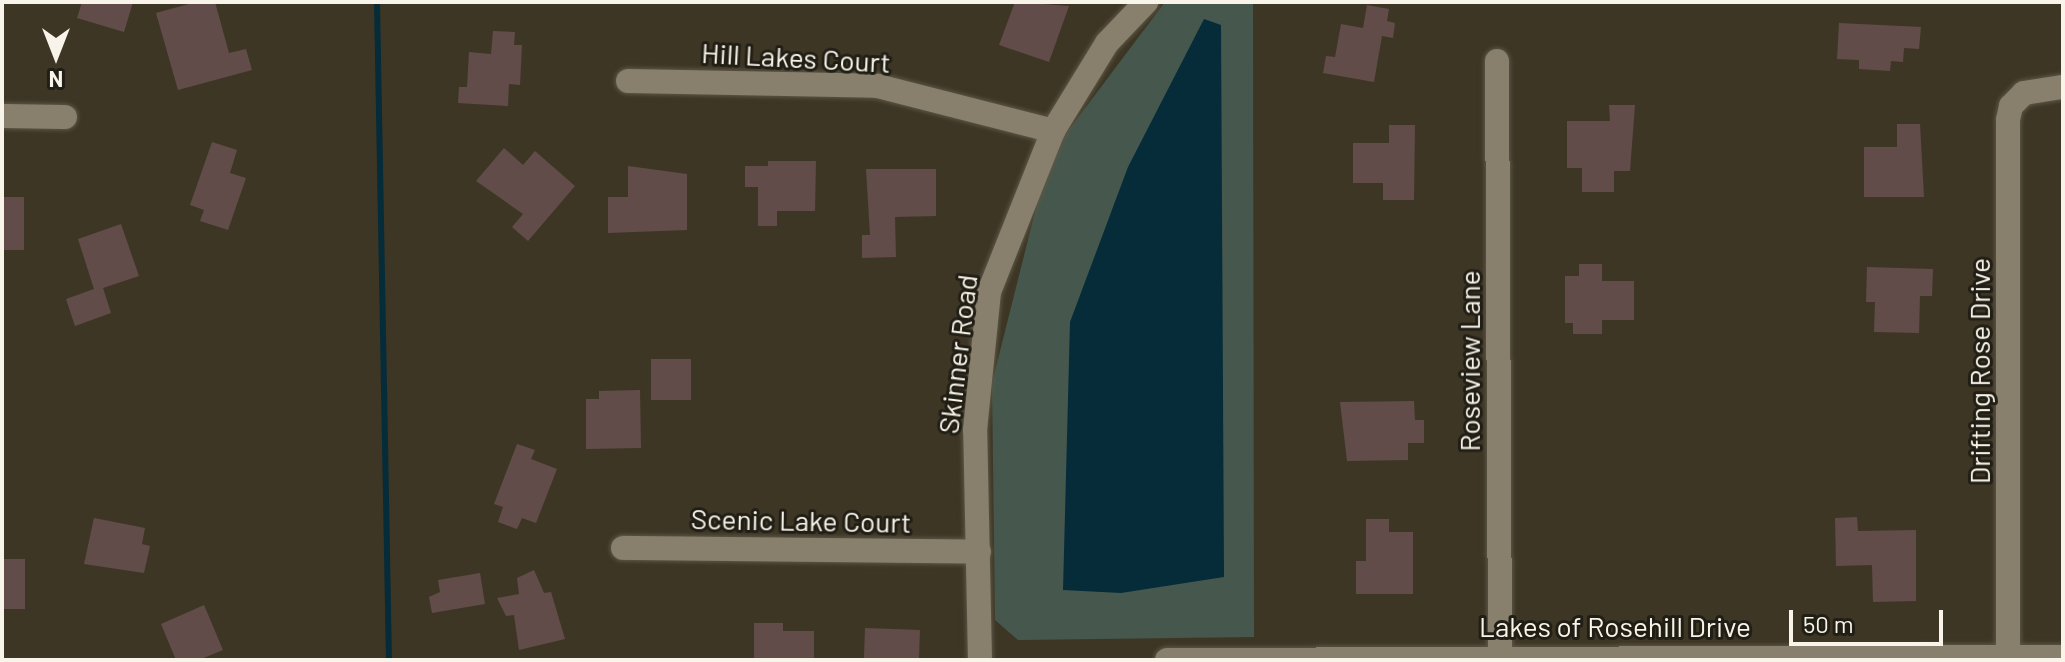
<!DOCTYPE html>
<style>
body{margin:0}
#map{position:relative;width:2065px;height:662px;overflow:hidden;background:#3e3625;font-family:Barlow,sans-serif}
div>[style]{position:absolute}
[style*='--x']{left:calc(var(--x)*1px);top:calc(var(--y)*1px);width:calc(var(--w)*1px);rotate:calc(var(--a)*1deg)}
.green>*{inset:0;background:#46584d}
.water>*{inset:0;background:#062b39}
.stream>*{height:6px;margin:-3px;padding:0 3px;transform-origin:3px;border-radius:3px;background:#062b39}
.building>*{inset:0;background:#614c49;transform-origin:0 0}
.roads{filter:drop-shadow(0 0 2px #5b5646) drop-shadow(0 0 2px #5b5646)}
.minor>*{height:24px;margin:-12px;padding:0 12px;transform-origin:12px;border-radius:12px;background:#88806d}
span{translate:-50% -50%;white-space:nowrap;text-align:center;line-height:1.15;-webkit-text-stroke:6px #211e16;paint-order:stroke}
.street-label{font-size:28px;color:#f8f4e9}
.frame{position:absolute;inset:0;border:4px solid #f8f4e9;pointer-events:none}
.north{position:absolute;left:16px;top:16px;width:80px;height:80px;-webkit-text-stroke:6px #211e16;paint-order:stroke;rotate:180deg;font-size:22px;font-weight:700;line-height:32px;text-align:center;color:#f8f4e9}
.north::after{content:'';display:block;margin:auto;width:28px;height:36px;background:#f8f4e9;clip-path:polygon(50% 0,100% 100%,50% 72%,0 100%)}
.scale{position:absolute;left:1789px;top:610px;width:154px;height:36px;box-sizing:border-box;border:4px solid #f8f4e9;border-top:0;padding-left:10px;font-size:24px;line-height:28px;white-space:nowrap;color:#f8f4e9;-webkit-text-stroke:6px #211e16;paint-order:stroke}
</style>
<div id="map">
<div class="green">
<i style="clip-path:polygon(1165px 2px,1253px 2px,1254px 637px,1018px 640px,995px 620px,992px 383px,1049px 156px)"></i>
</div>
<div class="water">
<i style="clip-path:polygon(1204px 19px,1221px 25px,1224px 577px,1121px 593px,1063px 590px,1070px 322px,1128px 167px)"></i>
</div>
<div class="stream">
<i style="--x:377;--y:2;--w:658;--a:88.96"></i>
</div>
<div class="building">
<i style="clip-path:polygon(82px 2px,133px 2px,124px 32px,77px 18px)"></i>
<i style="clip-path:polygon(196px 2px,215px 2px,229px 53px,246px 49px,252px 70px,178px 90px,156px 13px)"></i>
<i style="clip-path:polygon(1015px 2px,1069px 6px,1049px 62px,999px 45px)"></i>
<i style="clip-path:polygon(1367px 5px,1389px 9px,1387px 21px,1395px 23px,1393px 38px,1382px 36px,1374px 82px,1323px 73px,1326px 56px,1335px 57px,1341px 24px,1363px 28px)"></i>
<i style="clip-path:polygon(1839px 23px,1921px 27px,1919px 49px,1904px 48px,1903px 62px,1891px 61px,1890px 71px,1859px 69px,1859px 60px,1837px 59px)"></i>
<i style="clip-path:polygon(493px 31px,515px 32px,514px 45px,522px 45px,520px 85px,509px 84px,508px 106px,458px 103px,459px 87px,467px 87px,469px 52px,491px 54px)"></i>
<i style="clip-path:polygon(1609px 105px,1635px 105px,1630px 171px,1614px 171px,1614px 192px,1582px 192px,1582px 168px,1567px 168px,1567px 121px,1610px 121px)"></i>
<i style="clip-path:polygon(1897px 124px,1920px 124px,1924px 197px,1864px 197px,1864px 147px,1897px 147px)"></i>
<i style="clip-path:polygon(1389px 125px,1415px 125px,1414px 200px,1383px 200px,1383px 183px,1353px 183px,1353px 143px,1389px 143px)"></i>
<i style="clip-path:polygon(212px 142px,237px 150px,230px 173px,246px 178px,228px 230px,200px 221px,204px 210px,190px 205px)"></i>
<i style="clip-path:polygon(504px 148px,523px 165px,535px 151px,575px 186px,528px 241px,512px 227px,523px 214px,476px 181px)"></i>
<i style="clip-path:polygon(768px 161px,816px 161px,815px 211px,777px 211px,777px 226px,758px 226px,758px 187px,745px 187px,745px 166px,768px 166px)"></i>
<i style="clip-path:polygon(628px 166px,687px 174px,687px 230px,608px 233px,608px 197px,628px 197px)"></i>
<i style="clip-path:polygon(866px 169px,936px 169px,936px 216px,895px 217px,896px 257px,862px 258px,862px 235px,870px 235px)"></i>
<i style="left:2px;top:197px;width:22px;height:53px"></i>
<i style="clip-path:polygon(121px 224px,139px 276px,103px 288px,111px 313px,75px 326px,66px 299px,94px 289px,78px 239px)"></i>
<i style="clip-path:polygon(1579px 264px,1602px 264px,1602px 281px,1634px 281px,1634px 320px,1602px 320px,1602px 334px,1573px 334px,1573px 323px,1565px 323px,1565px 276px,1579px 276px)"></i>
<i style="clip-path:polygon(1867px 267px,1933px 269px,1932px 296px,1920px 296px,1919px 333px,1874px 332px,1875px 302px,1866px 302px)"></i>
<i style="left:651px;top:359px;width:40px;height:41px"></i>
<i style="clip-path:polygon(640px 390px,641px 448px,586px 449px,586px 399px,599px 399px,599px 391px)"></i>
<i style="clip-path:polygon(1414px 401px,1415px 420px,1424px 420px,1424px 443px,1408px 443px,1408px 460px,1347px 461px,1340px 402px)"></i>
<i style="clip-path:polygon(517px 444px,535px 450px,531px 459px,557px 469px,536px 523px,522px 518px,517px 529px,498px 522px,503px 507px,494px 504px)"></i>
<i style="clip-path:polygon(1857px 517px,1858px 531px,1916px 530px,1916px 601px,1873px 602px,1872px 565px,1836px 566px,1835px 518px)"></i>
<i style="clip-path:polygon(94px 518px,145px 528px,142px 544px,150px 546px,144px 573px,84px 564px)"></i>
<i style="clip-path:polygon(1366px 519px,1389px 519px,1389px 532px,1413px 532px,1413px 594px,1356px 594px,1356px 561px,1366px 561px)"></i>
<i style="left:2px;top:559px;width:23px;height:50px"></i>
<i style="clip-path:polygon(534px 570px,544px 593px,551px 592px,565px 639px,519px 650px,514px 615px,506px 616px,497px 598px,519px 594px,517px 578px)"></i>
<i style="clip-path:polygon(480px 573px,485px 604px,432px 613px,429px 597px,440px 592px,438px 580px)"></i>
<i style="clip-path:polygon(204px 605px,223px 650px,199px 660px,176px 660px,161px 624px)"></i>
<i style="clip-path:polygon(754px 623px,783px 623px,783px 631px,814px 631px,814px 660px,754px 660px)"></i>
<i style="left:865px;top:628px;width:55px;height:32px;rotate:2deg"></i>
</div>
<div class="roads">
<div class="minor">
<i style="--x:1497;--y:61;--w:599;--a:89.71"></i>
<i style="--x:628;--y:81;--w:250;--a:1.1"></i>
<i style="--x:878;--y:86;--w:181;--a:14.4"></i>
<i style="--x:2;--y:116;--w:63;--a:0.9"></i>
<i style="--x:623;--y:548;--w:356;--a:0.6"></i>
<i style="--x:980;--y:660;--w:230;--a:-91.2"></i>
<i style="--x:975;--y:430;--w:139;--a:-84.2"></i>
<i style="--x:989;--y:292;--w:173;--a:-68.3"></i>
<i style="--x:1053;--y:131;--w:103;--a:-58.5"></i>
<i style="--x:1107;--y:43;--w:57;--a:-46.4"></i>
<i style="--x:1167;--y:660;--w:896;--a:-0.19"></i>
<i style="--x:2008;--y:660;--w:540;--a:-90"></i>
<i style="--x:2008;--y:120;--w:14;--a:-78"></i>
<i style="--x:2011;--y:106;--w:18;--a:-45"></i>
<i style="--x:2024;--y:93;--w:39;--a:-9"></i>
</div>
</div>
<div class="street-label">
<span style="left:796px;top:57px;rotate:3deg">Hill Lakes Court</span>
<span style="left:957px;top:354px;rotate:-83deg">Skinner Road</span>
<span style="left:1469px;top:361px;rotate:-90deg">Roseview Lane</span>
<span style="left:1979px;top:371px;rotate:-90deg">Drifting Rose Drive</span>
<span style="left:801px;top:520px;rotate:1deg">Scenic Lake Court</span>
<span style="left:1615px;top:626px">Lakes of Rosehill Drive</span>
</div>
<div class="frame"></div>
<div class="north">N</div>
<div class="scale">50 m</div>
</div>
